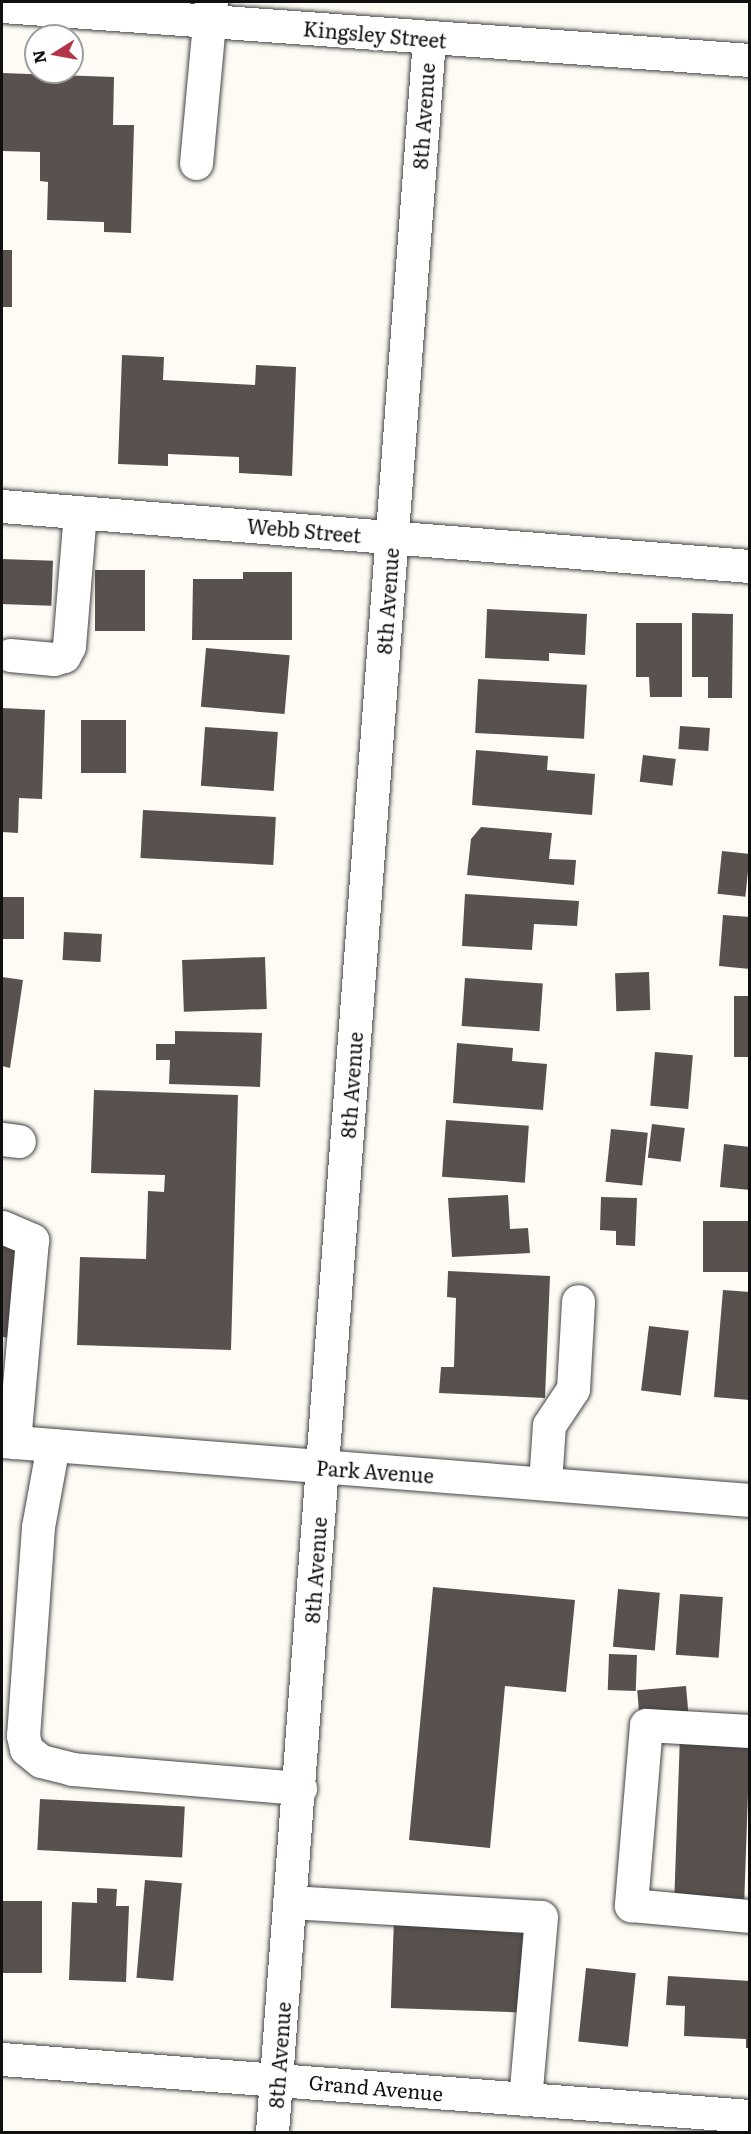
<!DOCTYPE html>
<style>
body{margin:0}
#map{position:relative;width:751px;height:2134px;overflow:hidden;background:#fefbf5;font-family:Literata,serif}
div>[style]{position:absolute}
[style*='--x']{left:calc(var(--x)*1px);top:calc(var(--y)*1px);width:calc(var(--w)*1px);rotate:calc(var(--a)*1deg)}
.building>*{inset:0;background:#58514e;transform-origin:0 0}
.roads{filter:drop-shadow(0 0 2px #434343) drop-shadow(0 0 2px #434343)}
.minor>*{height:33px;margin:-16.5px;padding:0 16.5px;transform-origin:16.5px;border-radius:16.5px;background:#fff}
span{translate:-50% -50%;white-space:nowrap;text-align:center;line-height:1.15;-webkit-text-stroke:6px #fff;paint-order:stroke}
.street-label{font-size:20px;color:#101010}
.frame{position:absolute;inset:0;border:3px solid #101010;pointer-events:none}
.north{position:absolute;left:24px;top:24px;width:60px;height:60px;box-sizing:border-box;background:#fff;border:2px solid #9f9f9f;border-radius:50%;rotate:259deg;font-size:16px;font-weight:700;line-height:24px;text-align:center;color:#101010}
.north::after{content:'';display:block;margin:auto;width:21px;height:27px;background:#b43547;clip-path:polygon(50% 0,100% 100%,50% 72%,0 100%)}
</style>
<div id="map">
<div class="building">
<i style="clip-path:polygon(2px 73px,114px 77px,113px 125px,134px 125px,131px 233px,104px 232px,104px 222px,47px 220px,48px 182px,40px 181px,40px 152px,2px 151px)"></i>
<i style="left:2px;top:250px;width:10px;height:57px"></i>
<i style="clip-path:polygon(122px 355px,164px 357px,163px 380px,255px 385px,256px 365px,296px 367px,292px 476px,239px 473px,239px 457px,168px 454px,168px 466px,118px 464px)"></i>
<i style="left:2px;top:559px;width:51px;height:45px;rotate:2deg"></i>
<i style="left:145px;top:570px;width:61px;height:50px;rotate:90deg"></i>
<i style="clip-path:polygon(243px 572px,292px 572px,292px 640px,192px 640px,193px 579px,243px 579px)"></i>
<i style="clip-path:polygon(487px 609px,587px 614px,585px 655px,549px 653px,549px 661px,485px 658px)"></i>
<i style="clip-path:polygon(692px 613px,733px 614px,732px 698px,708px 698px,708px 677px,692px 677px)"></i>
<i style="clip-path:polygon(636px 623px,682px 623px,682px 697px,650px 697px,649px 677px,636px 677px)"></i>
<i style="left:206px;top:648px;width:84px;height:59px;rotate:5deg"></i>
<i style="left:478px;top:679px;width:109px;height:54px;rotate:3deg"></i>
<i style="clip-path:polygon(2px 708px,45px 710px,42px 799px,19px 798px,18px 833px,2px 832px)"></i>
<i style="left:81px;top:720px;width:45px;height:53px"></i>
<i style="left:680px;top:726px;width:30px;height:23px;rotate:4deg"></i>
<i style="left:205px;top:727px;width:73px;height:59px;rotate:4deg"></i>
<i style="clip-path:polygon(476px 750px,548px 756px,547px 770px,595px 774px,592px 815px,472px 805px)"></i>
<i style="left:643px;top:755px;width:33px;height:27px;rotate:7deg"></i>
<i style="left:143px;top:810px;width:133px;height:48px;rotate:3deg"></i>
<i style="clip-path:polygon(481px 827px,552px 833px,549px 859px,576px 860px,574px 885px,467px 875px,471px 839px)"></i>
<i style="left:722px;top:851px;width:28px;height:43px;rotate:6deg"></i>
<i style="clip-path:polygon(465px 894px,579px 901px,577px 926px,534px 924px,532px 950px,462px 946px)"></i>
<i style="left:2px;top:897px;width:22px;height:42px"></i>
<i style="clip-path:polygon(723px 915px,750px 917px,750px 969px,719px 966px)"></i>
<i style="left:64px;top:932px;width:38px;height:28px;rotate:3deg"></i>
<i style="left:265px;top:957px;width:52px;height:83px;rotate:88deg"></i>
<i style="left:649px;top:972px;width:38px;height:34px;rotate:88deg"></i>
<i style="clip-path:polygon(2px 977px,23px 980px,10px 1068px,2px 1066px)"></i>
<i style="left:465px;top:978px;width:78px;height:48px;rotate:4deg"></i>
<i style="left:734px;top:996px;width:16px;height:61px"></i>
<i style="clip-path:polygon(175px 1031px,262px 1033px,260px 1087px,169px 1084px,170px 1060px,156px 1060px,156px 1044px,175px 1044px)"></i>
<i style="clip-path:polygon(457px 1043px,513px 1048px,512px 1061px,547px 1064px,543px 1110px,453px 1103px)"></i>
<i style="left:655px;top:1052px;width:38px;height:54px;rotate:5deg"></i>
<i style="clip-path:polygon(94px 1090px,238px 1095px,231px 1350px,77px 1345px,80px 1257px,146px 1259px,148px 1191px,164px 1192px,165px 1175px,91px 1173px)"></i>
<i style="left:446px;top:1120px;width:83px;height:57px;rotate:4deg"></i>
<i style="left:652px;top:1124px;width:33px;height:34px;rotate:7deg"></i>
<i style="left:611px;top:1129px;width:37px;height:53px;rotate:6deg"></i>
<i style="clip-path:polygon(724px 1144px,750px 1147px,750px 1190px,720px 1187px)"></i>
<i style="clip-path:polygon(508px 1195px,510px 1229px,528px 1228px,530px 1253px,452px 1257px,448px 1198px)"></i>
<i style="clip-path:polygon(601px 1197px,637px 1198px,635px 1246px,616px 1245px,616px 1231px,600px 1230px)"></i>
<i style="left:703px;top:1221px;width:47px;height:51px"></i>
<i style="clip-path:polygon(2px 1243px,21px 1245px,14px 1338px,2px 1337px)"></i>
<i style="clip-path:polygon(448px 1271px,550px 1276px,545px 1398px,439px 1393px,441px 1367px,454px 1367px,456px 1298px,447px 1297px)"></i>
<i style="clip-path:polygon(723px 1290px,750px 1292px,750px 1400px,714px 1397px)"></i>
<i style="left:649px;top:1326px;width:40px;height:65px;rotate:7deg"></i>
<i style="clip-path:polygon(433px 1587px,575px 1600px,566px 1692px,505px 1686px,490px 1848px,409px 1840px)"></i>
<i style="left:618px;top:1589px;width:42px;height:58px;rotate:5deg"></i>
<i style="left:680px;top:1594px;width:43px;height:61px;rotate:4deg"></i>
<i style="left:609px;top:1654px;width:28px;height:36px;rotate:2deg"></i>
<i style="left:686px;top:1686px;width:33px;height:49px;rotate:85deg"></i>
<i style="left:680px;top:1735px;width:70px;height:176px;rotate:2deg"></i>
<i style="left:40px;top:1799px;width:145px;height:51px;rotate:3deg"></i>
<i style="left:145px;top:1880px;width:37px;height:98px;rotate:5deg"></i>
<i style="clip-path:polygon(97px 1888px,117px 1889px,116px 1906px,129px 1906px,126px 1982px,69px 1980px,72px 1902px,97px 1903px)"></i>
<i style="left:2px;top:1901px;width:40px;height:72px"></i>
<i style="left:394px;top:1918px;width:132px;height:90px;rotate:2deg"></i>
<i style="left:586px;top:1968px;width:50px;height:74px;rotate:6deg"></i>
<i style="clip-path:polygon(668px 1976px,750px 1981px,750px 2048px,746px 2048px,746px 2039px,684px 2036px,685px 2006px,666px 2005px)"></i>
</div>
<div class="roads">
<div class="minor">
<i style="--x:2;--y:6;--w:750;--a:4.13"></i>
<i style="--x:196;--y:163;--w:162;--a:-84.7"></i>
<i style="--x:2;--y:506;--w:750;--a:4.59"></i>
<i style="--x:10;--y:655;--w:44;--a:5.2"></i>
<i style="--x:54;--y:659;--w:10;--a:-17"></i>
<i style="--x:64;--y:656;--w:11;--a:-63"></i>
<i style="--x:69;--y:646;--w:134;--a:-85.3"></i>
<i style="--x:2;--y:1139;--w:17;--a:7"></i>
<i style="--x:2;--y:1227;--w:33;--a:23"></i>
<i style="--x:32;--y:1240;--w:203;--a:95.1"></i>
<i style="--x:2;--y:1441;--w:750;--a:4.51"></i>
<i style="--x:53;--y:1445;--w:83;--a:100.4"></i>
<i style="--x:38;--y:1527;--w:209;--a:94.1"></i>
<i style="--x:23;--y:1735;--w:14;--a:78"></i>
<i style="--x:26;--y:1749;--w:19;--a:39"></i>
<i style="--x:41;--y:1761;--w:32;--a:14"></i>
<i style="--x:72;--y:1769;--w:229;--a:4.8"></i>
<i style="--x:545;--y:1483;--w:58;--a:-86.1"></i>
<i style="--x:549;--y:1425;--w:43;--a:-56.3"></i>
<i style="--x:573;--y:1389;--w:88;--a:-86.7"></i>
<i style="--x:750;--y:1731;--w:104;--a:-176.7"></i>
<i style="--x:646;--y:1725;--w:181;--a:94.8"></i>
<i style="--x:631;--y:1905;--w:120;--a:5.3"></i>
<i style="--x:290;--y:1902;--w:251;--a:3.4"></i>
<i style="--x:541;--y:1917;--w:183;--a:95"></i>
<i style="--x:2;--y:2059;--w:750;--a:4.36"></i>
<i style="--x:272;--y:2132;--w:2100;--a:-85.71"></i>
</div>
</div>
<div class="street-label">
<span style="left:375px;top:34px;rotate:5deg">Kingsley Street</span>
<span style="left:423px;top:116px;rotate:-86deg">8th Avenue</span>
<span style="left:304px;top:530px;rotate:5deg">Webb Street</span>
<span style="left:387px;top:601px;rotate:-86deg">8th Avenue</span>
<span style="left:351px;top:1085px;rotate:-86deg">8th Avenue</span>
<span style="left:375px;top:1471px;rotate:4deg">Park Avenue</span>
<span style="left:315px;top:1570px;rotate:-86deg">8th Avenue</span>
<span style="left:279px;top:2055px;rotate:-86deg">8th Avenue</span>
<span style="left:376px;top:2087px;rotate:5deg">Grand Avenue</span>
</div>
<div class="frame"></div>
<div class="north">N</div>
</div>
